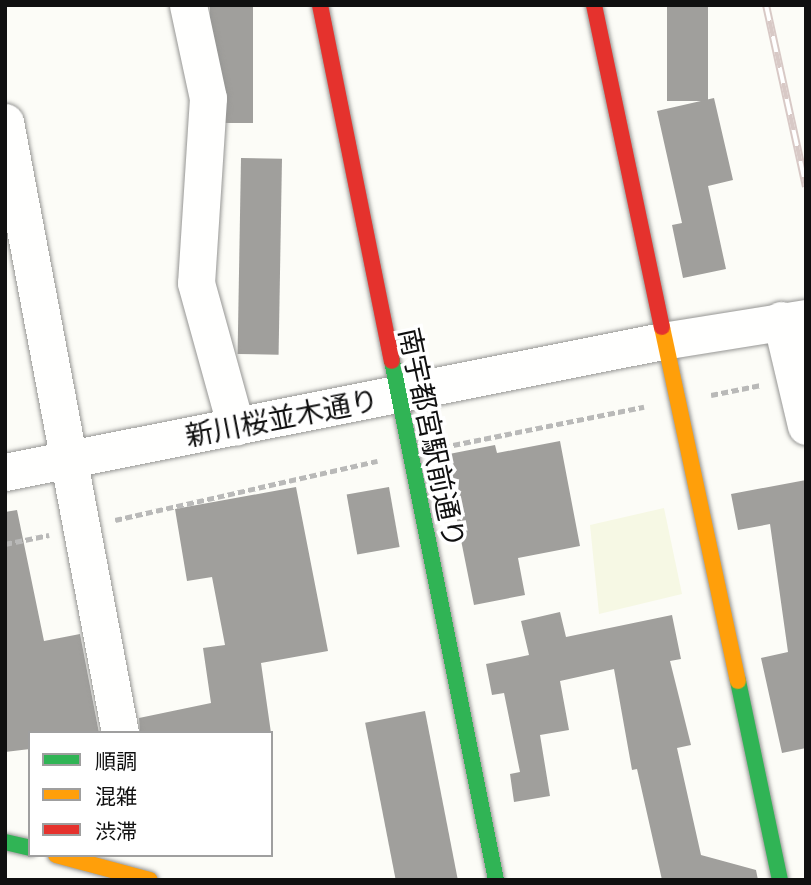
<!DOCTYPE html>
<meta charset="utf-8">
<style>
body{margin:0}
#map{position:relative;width:811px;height:885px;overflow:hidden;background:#fcfcf7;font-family:"Zilla Slab","Noto Sans JP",serif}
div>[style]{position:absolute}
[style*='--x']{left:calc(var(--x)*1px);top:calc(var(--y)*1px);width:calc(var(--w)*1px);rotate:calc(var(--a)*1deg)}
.farmland>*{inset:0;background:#f6f8e4}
.building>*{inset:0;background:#a09f9c;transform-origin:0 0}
.path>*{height:4.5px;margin-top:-2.25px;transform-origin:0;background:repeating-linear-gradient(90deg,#b9b9b8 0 7px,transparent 0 10.5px)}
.roads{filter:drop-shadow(0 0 2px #969694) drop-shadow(0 0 2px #969694)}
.street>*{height:37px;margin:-18.5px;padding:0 18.5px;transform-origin:18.5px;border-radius:18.5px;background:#fffffe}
.fast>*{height:16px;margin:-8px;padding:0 8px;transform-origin:8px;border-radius:8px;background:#30b455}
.slow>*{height:16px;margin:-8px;padding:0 8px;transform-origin:8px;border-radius:8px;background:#ff9f0a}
.jam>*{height:16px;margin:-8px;padding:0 8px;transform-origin:8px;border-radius:8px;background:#e5322d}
.rail>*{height:8px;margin-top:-4px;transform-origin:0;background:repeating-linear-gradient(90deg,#fff 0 16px,#d8c9c6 0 32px);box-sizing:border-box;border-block:2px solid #d8c9c6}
span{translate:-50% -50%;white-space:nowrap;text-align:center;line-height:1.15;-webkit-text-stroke:7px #fff;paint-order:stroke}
.street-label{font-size:28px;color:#101010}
.frame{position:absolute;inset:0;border:7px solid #101010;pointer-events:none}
.legend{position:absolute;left:28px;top:731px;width:245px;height:126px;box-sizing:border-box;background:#fff;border:2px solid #9f9f9f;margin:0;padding:9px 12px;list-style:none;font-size:21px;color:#101010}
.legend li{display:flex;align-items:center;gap:14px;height:35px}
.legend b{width:35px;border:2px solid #9f9f9f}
</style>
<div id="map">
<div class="farmland">
<i style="clip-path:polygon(664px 508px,682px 594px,599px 614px,590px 525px)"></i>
</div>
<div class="building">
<i style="left:210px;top:5px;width:43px;height:118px"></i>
<i style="left:667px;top:5px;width:41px;height:96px"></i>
<i style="clip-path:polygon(714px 98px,733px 180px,708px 186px,726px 269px,683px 278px,672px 225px,682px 223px,657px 111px)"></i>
<i style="left:241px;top:158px;width:41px;height:196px;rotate:1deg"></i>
<i style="clip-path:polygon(560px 441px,580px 546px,518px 558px,525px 595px,474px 605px,444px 455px,495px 445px,497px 453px)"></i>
<i style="clip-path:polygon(806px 480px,806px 748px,782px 753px,761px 658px,788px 652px,770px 524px,738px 530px,731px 494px)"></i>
<i style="clip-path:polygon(296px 487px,328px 651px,261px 663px,271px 733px,140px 733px,139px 718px,211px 703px,203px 648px,225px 645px,212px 577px,187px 581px,175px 509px)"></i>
<i style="left:389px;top:487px;width:61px;height:43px;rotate:80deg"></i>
<i style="clip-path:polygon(17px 510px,44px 641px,80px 634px,99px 733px,30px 733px,30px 749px,5px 752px,5px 512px)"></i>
<i style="clip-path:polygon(560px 612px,566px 637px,672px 615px,681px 659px,670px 661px,691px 745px,677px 748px,701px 855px,756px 870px,758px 880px,662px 880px,637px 769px,632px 770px,614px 669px,560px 681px,569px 730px,540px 735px,550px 796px,514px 802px,510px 774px,520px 772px,504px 693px,492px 695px,486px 664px,529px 655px,521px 621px)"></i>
<i style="left:425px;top:711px;width:172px;height:61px;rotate:79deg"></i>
</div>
<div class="path">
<i style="--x:711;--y:395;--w:51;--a:-11.3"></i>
<i style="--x:443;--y:447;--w:205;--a:-11.3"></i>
<i style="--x:115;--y:520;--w:269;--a:-12.7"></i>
<i style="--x:5;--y:544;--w:45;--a:-11.6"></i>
</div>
<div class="roads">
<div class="street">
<i style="--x:188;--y:5;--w:95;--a:77.9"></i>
<i style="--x:208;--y:98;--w:185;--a:93.7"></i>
<i style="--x:196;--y:283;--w:149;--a:74.5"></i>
<i style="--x:5;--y:122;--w:622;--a:79.34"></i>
<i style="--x:781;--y:320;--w:109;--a:76.7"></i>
<i style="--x:5;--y:472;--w:670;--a:-11.28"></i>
<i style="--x:662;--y:341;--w:146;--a:-9.1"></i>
</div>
<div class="fast">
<i style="--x:392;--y:361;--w:529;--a:78.67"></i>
<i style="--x:738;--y:681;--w:203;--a:78.1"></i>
<i style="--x:5;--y:842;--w:26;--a:13"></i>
</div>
<div class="slow">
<i style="--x:662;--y:327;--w:362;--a:77.9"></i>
<i style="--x:56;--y:855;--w:97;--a:14.9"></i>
</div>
<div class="jam">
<i style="--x:320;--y:5;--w:363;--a:78.6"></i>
<i style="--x:594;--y:5;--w:329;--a:78.1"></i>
</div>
</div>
<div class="rail">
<i style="--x:766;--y:5;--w:186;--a:77.6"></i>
</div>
<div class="street-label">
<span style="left:282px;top:419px;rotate:-11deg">新川桜並木通り</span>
<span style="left:431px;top:438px;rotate:78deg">南宇都宮駅前通り</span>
</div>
<div class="frame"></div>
<ul class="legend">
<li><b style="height:9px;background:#30b455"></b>順調</li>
<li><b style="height:9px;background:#ff9f0a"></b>混雑</li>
<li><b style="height:9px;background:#e5322d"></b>渋滞</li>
</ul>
</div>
